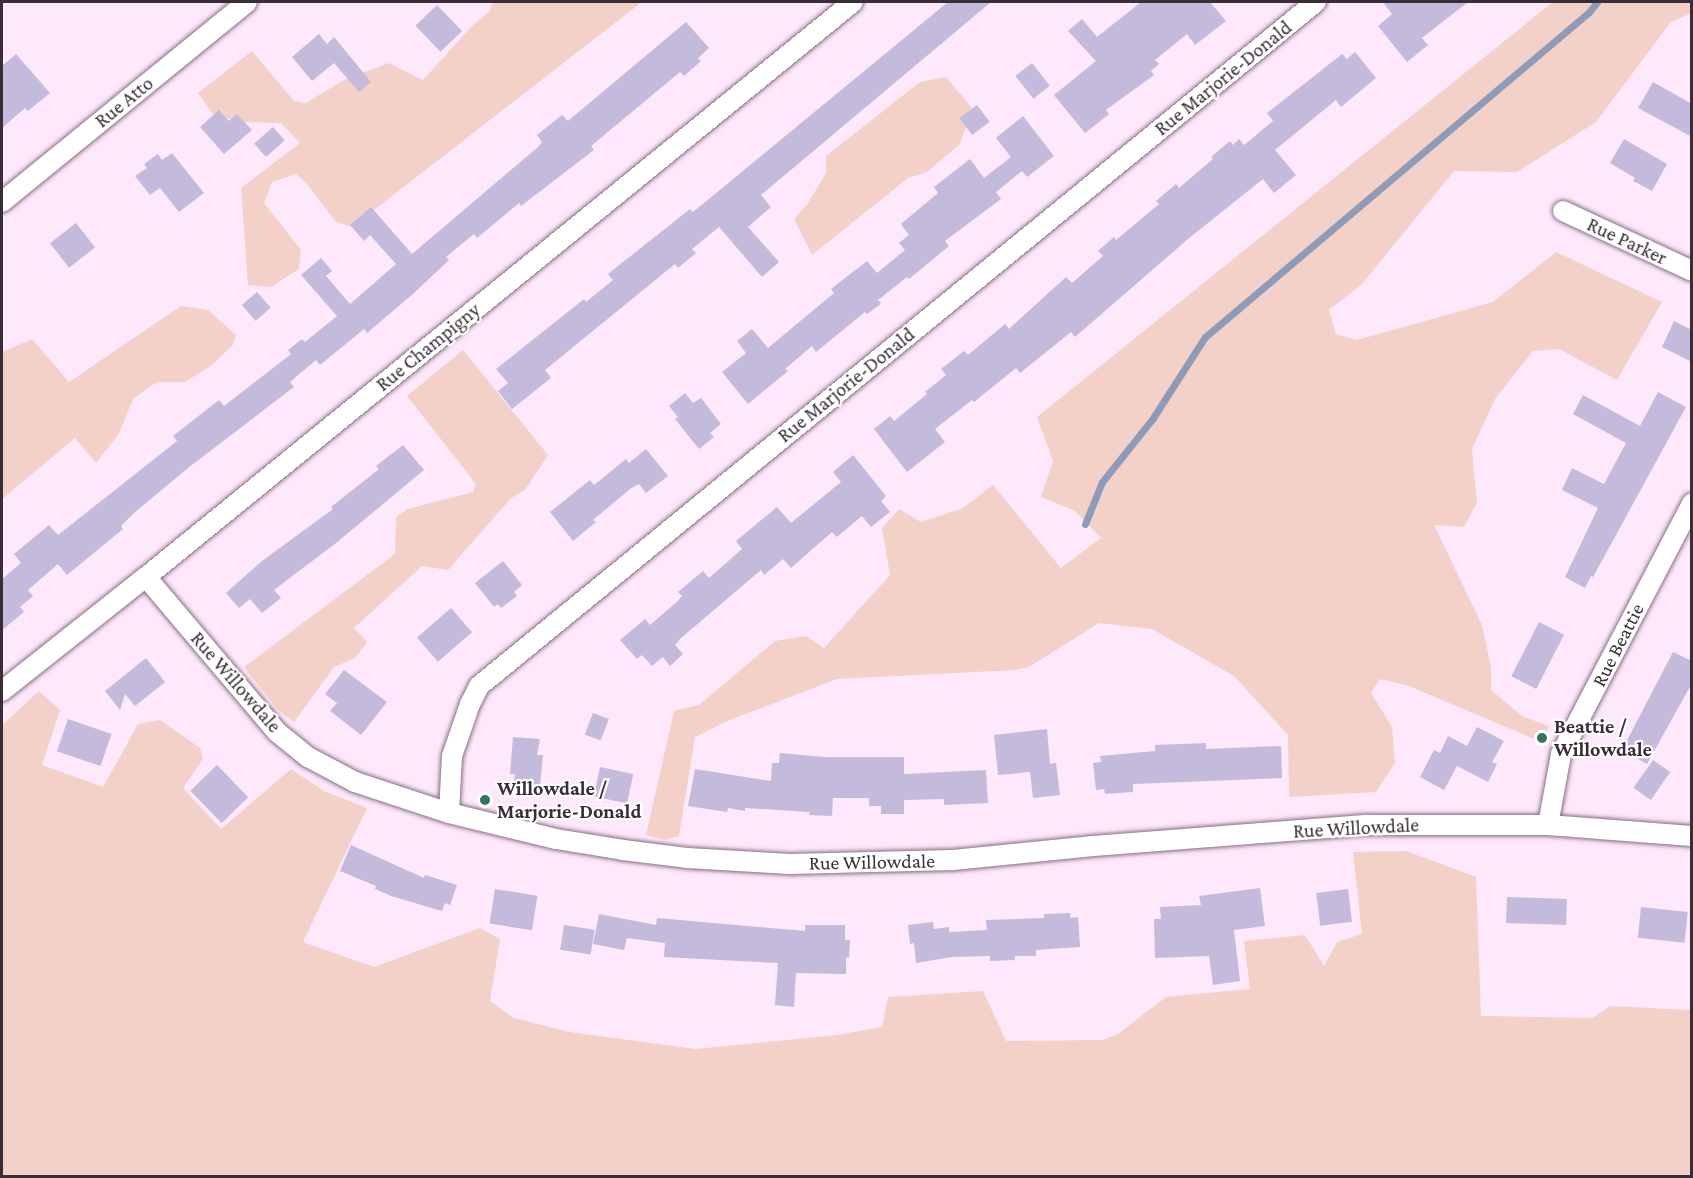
<!DOCTYPE html>
<style>
body{margin:0}
#map{position:relative;width:1693px;height:1178px;overflow:hidden;background:#fee8fb;font-family:"Crimson Pro",serif}
div>[style]{position:absolute}
[style*='--x']{left:calc(var(--x)*1px);top:calc(var(--y)*1px);width:calc(var(--w)*1px);rotate:calc(var(--a)*1deg)}
.green>*{inset:0;background:#f3d1c9}
.stream>*{height:7px;margin:-3.5px;padding:0 3.5px;transform-origin:3.5px;border-radius:3.5px;background:#8d9ab8}
.building>*{inset:0;background:#c4badc;transform-origin:0 0}
.roads{filter:drop-shadow(0 0 2px #876f84) drop-shadow(0 0 2px #876f84)}
.street>*{height:20px;margin:-10px;padding:0 10px;transform-origin:10px;border-radius:10px;background:#fff}
.dots>*{width:16px;height:16px;translate:-50% -50%;box-sizing:border-box;border:3px solid #fff;border-radius:50%}
span{translate:-50% -50%;white-space:nowrap;text-align:center;line-height:1.15;-webkit-text-stroke:4.5px #fff;paint-order:stroke}
.street-label{font-size:20px;color:#392e38}
.poi-label{font-size:20px;color:#392e38;font-weight:700}
.left{translate:0 -50%;text-align:left}
.frame{position:absolute;inset:0;border:3px solid #392e38;pointer-events:none}
</style>
<div id="map">
<div class="green">
<i style="clip-path:polygon(492px 2px,642px 2px,352px 227px,336px 222px,307px 184px,296px 174px,272px 182px,264px 203px,301px 250px,299px 269px,271px 287px,248px 285px,241px 188px,300px 143px,281px 123px,238px 122px,213px 114px,198px 93px,252px 51px,294px 101px,306px 103px,344px 80px,389px 63px,423px 80px,473px 25px,490px 11px)"></i>
<i style="clip-path:polygon(1553px 2px,1691px 2px,1691px 13px,1671px 22px,1596px 122px,1517px 172px,1454px 171px,1362px 284px,1329px 310px,1336px 334px,1357px 340px,1493px 302px,1556px 252px,1662px 302px,1617px 380px,1559px 349px,1533px 351px,1495px 399px,1472px 449px,1477px 503px,1464px 527px,1434px 525px,1482px 625px,1491px 667px,1491px 690px,1522px 716px,1549px 726px,1544px 743px,1409px 686px,1380px 679px,1371px 693px,1392px 727px,1395px 763px,1376px 792px,1289px 797px,1288px 735px,1234px 676px,1152px 629px,1099px 623px,1029px 667px,1015px 670px,837px 679px,725px 722px,695px 737px,679px 836px,665px 840px,646px 835px,674px 711px,699px 705px,775px 641px,806px 636px,824px 648px,890px 575px,882px 528px,899px 509px,921px 522px,963px 508px,993px 485px,1061px 568px,1101px 538px,1075px 511px,1041px 497px,1053px 461px,1037px 417px)"></i>
<i style="clip-path:polygon(946px 77px,972px 108px,960px 144px,927px 172px,908px 178px,812px 255px,794px 219px,807px 205px,826px 173px,826px 156px,920px 82px)"></i>
<i style="clip-path:polygon(181px 306px,208px 310px,236px 335px,233px 345px,212px 365px,185px 382px,157px 382px,134px 398px,118px 435px,96px 463px,75px 438px,2px 499px,2px 352px,32px 339px,69px 382px)"></i>
<i style="clip-path:polygon(463px 350px,548px 455px,525px 490px,511px 498px,448px 570px,422px 566px,354px 628px,367px 642px,355px 658px,334px 667px,294px 722px,277px 709px,244px 667px,395px 554px,396px 517px,408px 509px,473px 492px,476px 484px,407px 396px)"></i>
<i style="clip-path:polygon(39px 691px,60px 710px,42px 765px,103px 787px,138px 724px,160px 720px,200px 748px,203px 759px,183px 788px,221px 829px,291px 769px,324px 791px,367px 808px,303px 942px,374px 967px,480px 928px,500px 939px,490px 1001px,514px 1018px,569px 1032px,696px 1049px,837px 1035px,882px 1027px,888px 997px,983px 991px,1006px 1041px,1102px 1040px,1118px 1034px,1166px 997px,1250px 989px,1244px 941px,1305px 935px,1324px 966px,1337px 942px,1362px 934px,1353px 852px,1406px 851px,1476px 877px,1481px 1016px,1593px 1018px,1610px 1006px,1691px 1010px,1691px 1176px,2px 1176px,2px 725px)"></i>
</div>
<div class="stream">
<i style="--x:1085;--y:524;--w:45;--a:-68"></i>
<i style="--x:1102;--y:482;--w:82;--a:-51.4"></i>
<i style="--x:1153;--y:418;--w:96;--a:-57.3"></i>
<i style="--x:1205;--y:337;--w:503;--a:-40.24"></i>
<i style="--x:1589;--y:12;--w:13;--a:-51"></i>
</div>
<div class="building">
<i style="clip-path:polygon(948px 2px,991px 2px,761px 195px,771px 207px,748px 227px,779px 262px,762px 277px,719px 227px,692px 249px,696px 253px,678px 268px,675px 264px,545px 370px,551px 378px,512px 409px,498px 391px,508px 383px,496px 369px,584px 299px,586px 302px,613px 280px,608px 274px,690px 209px,693px 212px)"></i>
<i style="clip-path:polygon(1141px 2px,1210px 2px,1226px 21px,1195px 45px,1187px 34px,1155px 60px,1159px 64px,1151px 71px,1154px 75px,1106px 110px,1109px 114px,1085px 133px,1054px 95px,1096px 61px,1068px 31px,1082px 19px,1097px 37px)"></i>
<i style="clip-path:polygon(1383px 2px,1468px 2px,1422px 38px,1428px 45px,1407px 62px,1378px 26px,1392px 14px)"></i>
<i style="left:437px;top:5px;width:36px;height:30px;rotate:46deg"></i>
<i style="clip-path:polygon(686px 22px,709px 48px,698px 58px,701px 61px,684px 76px,680px 72px,591px 146px,594px 150px,521px 206px,519px 203px,477px 238px,474px 234px,446px 257px,449px 260px,413px 294px,367px 333px,364px 329px,320px 365px,316px 360px,290px 382px,294px 387px,188px 468px,134px 513px,121px 526px,123px 529px,67px 575px,58px 564px,28px 590px,33px 596px,20px 607px,24px 612px,2px 630px,2px 579px,21px 563px,14px 554px,49px 525px,58px 535px,177px 441px,173px 436px,219px 400px,224px 406px,291px 354px,288px 350px,302px 339px,305px 342px,337px 316px,301px 275px,321px 258px,332px 271px,326px 276px,350px 304px,396px 264px,370px 235px,364px 241px,350px 225px,371px 207px,412px 254px,538px 147px,542px 142px,537px 135px,562px 115px,568px 121px)"></i>
<i style="clip-path:polygon(319px 34px,327px 44px,334px 37px,371px 82px,359px 92px,334px 63px,312px 81px,292px 57px)"></i>
<i style="clip-path:polygon(1355px 52px,1376px 78px,1341px 107px,1336px 100px,1275px 150px,1296px 175px,1274px 193px,1263px 179px,1188px 239px,1075px 337px,1071px 332px,1020px 373px,1016px 368px,974px 402px,972px 400px,935px 429px,945px 442px,907px 472px,874px 429px,890px 416px,894px 421px,927px 394px,925px 392px,946px 375px,941px 369px,964px 351px,968px 355px,1005px 324px,1009px 329px,1066px 277px,1072px 283px,1103px 256px,1098px 251px,1114px 237px,1116px 240px,1159px 204px,1156px 201px,1176px 184px,1179px 188px,1213px 159px,1211px 157px,1230px 141px,1233px 145px,1239px 139px,1244px 145px,1273px 121px,1267px 113px,1342px 54px,1347px 59px)"></i>
<i style="clip-path:polygon(16px 54px,50px 93px,28px 111px,25px 108px,2px 128px,2px 66px)"></i>
<i style="left:1032px;top:63px;width:29px;height:21px;rotate:52deg"></i>
<i style="clip-path:polygon(1653px 82px,1692px 104px,1692px 137px,1638px 108px)"></i>
<i style="left:977px;top:105px;width:21px;height:22px;rotate:53deg"></i>
<i style="clip-path:polygon(219px 110px,229px 121px,237px 114px,252px 130px,224px 154px,200px 127px)"></i>
<i style="clip-path:polygon(1023px 116px,1054px 156px,1027px 177px,1022px 171px,996px 192px,1001px 199px,945px 241px,949px 246px,909px 279px,907px 277px,878px 300px,881px 304px,867px 314px,865px 312px,816px 352px,812px 346px,785px 369px,788px 371px,748px 404px,722px 372px,746px 353px,737px 341px,752px 329px,768px 348px,834px 293px,831px 289px,867px 261px,877px 273px,905px 250px,899px 243px,909px 235px,901px 224px,938px 193px,934px 187px,970px 159px,984px 178px,1011px 157px,996px 138px)"></i>
<i style="left:273px;top:127px;width:18px;height:25px;rotate:49deg"></i>
<i style="clip-path:polygon(1624px 139px,1667px 164px,1652px 191px,1633px 181px,1635px 178px,1610px 163px)"></i>
<i style="clip-path:polygon(172px 153px,204px 193px,179px 212px,160px 188px,150px 195px,135px 176px,147px 168px,144px 164px,158px 154px,162px 160px)"></i>
<i style="left:76px;top:223px;width:31px;height:33px;rotate:52deg"></i>
<i style="left:257px;top:292px;width:21px;height:20px;rotate:49deg"></i>
<i style="clip-path:polygon(1674px 321px,1692px 330px,1692px 362px,1662px 347px)"></i>
<i style="clip-path:polygon(1658px 392px,1686px 407px,1593px 577px,1591px 576px,1585px 588px,1565px 577px,1598px 508px,1562px 490px,1572px 468px,1604px 484px,1626px 443px,1573px 414px,1583px 395px,1640px 426px)"></i>
<i style="clip-path:polygon(685px 393px,693px 403px,701px 398px,721px 424px,710px 433px,714px 437px,699px 449px,675px 419px,678px 417px,669px 406px)"></i>
<i style="clip-path:polygon(403px 445px,424px 470px,336px 543px,274px 590px,281px 598px,262px 613px,250px 599px,239px 608px,226px 593px,262px 561px,333px 509px,331px 507px,379px 469px,376px 466px)"></i>
<i style="clip-path:polygon(646px 449px,668px 476px,646px 493px,639px 484px,630px 489px,593px 520px,596px 522px,573px 541px,550px 512px,590px 480px,594px 485px,626px 459px,629px 463px)"></i>
<i style="clip-path:polygon(853px 455px,886px 496px,881px 501px,890px 512px,871px 527px,862px 516px,837px 537px,832px 532px,791px 568px,783px 559px,764px 575px,761px 570px,681px 638px,675px 645px,683px 654px,670px 666px,663px 657px,652px 666px,642px 655px,637px 659px,620px 640px,645px 619px,650px 625px,678px 601px,682px 596px,678px 592px,703px 571px,709px 578px,742px 549px,736px 541px,777px 507px,791px 523px,841px 482px,833px 472px)"></i>
<i style="clip-path:polygon(503px 561px,522px 585px,514px 592px,517px 596px,501px 608px,498px 604px,494px 607px,475px 583px)"></i>
<i style="left:451px;top:608px;width:32px;height:45px;rotate:49deg"></i>
<i style="left:1539px;top:622px;width:28px;height:61px;rotate:27deg"></i>
<i style="clip-path:polygon(1673px 652px,1692px 661px,1692px 683px,1647px 764px,1622px 750px)"></i>
<i style="clip-path:polygon(146px 658px,165px 682px,135px 706px,125px 694px,120px 710px,105px 691px)"></i>
<i style="clip-path:polygon(344px 670px,387px 702px,361px 735px,330px 711px,337px 703px,325px 694px)"></i>
<i style="left:593px;top:713px;width:17px;height:23px;rotate:21deg"></i>
<i style="left:68px;top:719px;width:46px;height:34px;rotate:19deg"></i>
<i style="clip-path:polygon(1477px 727px,1504px 741px,1492px 762px,1497px 764px,1488px 782px,1457px 766px,1444px 790px,1420px 777px,1434px 750px,1440px 753px,1448px 736px,1467px 746px)"></i>
<i style="clip-path:polygon(1047px 729px,1050px 764px,1056px 763px,1060px 795px,1033px 798px,1030px 772px,998px 775px,994px 735px)"></i>
<i style="clip-path:polygon(513px 737px,540px 739px,537px 755px,543px 755px,540px 785px,514px 783px,515px 774px,510px 774px)"></i>
<i style="clip-path:polygon(1206px 743px,1206px 749px,1281px 746px,1282px 778px,1133px 784px,1133px 792px,1105px 794px,1104px 789px,1096px 790px,1093px 763px,1101px 762px,1100px 756px,1155px 751px,1155px 745px)"></i>
<i style="clip-path:polygon(780px 753px,824px 757px,904px 757px,904px 774px,986px 770px,988px 803px,944px 805px,944px 799px,904px 800px,904px 814px,881px 814px,881px 806px,869px 806px,869px 798px,833px 798px,832px 816px,809px 815px,810px 812px,745px 808px,745px 811px,728px 808px,727px 812px,688px 806px,695px 769px,771px 781px,772px 763px,779px 763px)"></i>
<i style="left:1653px;top:760px;width:21px;height:34px;rotate:35deg"></i>
<i style="left:217px;top:765px;width:45px;height:37px;rotate:46deg"></i>
<i style="left:600px;top:767px;width:34px;height:30px;rotate:12deg"></i>
<i style="clip-path:polygon(351px 845px,424px 878px,425px 875px,457px 885px,450px 905px,445px 903px,442px 911px,391px 896px,375px 889px,376px 886px,340px 871px)"></i>
<i style="clip-path:polygon(1260px 888px,1265px 926px,1234px 930px,1240px 981px,1213px 985px,1209px 956px,1155px 958px,1154px 919px,1161px 919px,1160px 907px,1201px 905px,1199px 896px)"></i>
<i style="left:495px;top:889px;width:43px;height:35px;rotate:9deg"></i>
<i style="left:1348px;top:889px;width:33px;height:32px;rotate:83deg"></i>
<i style="left:1507px;top:897px;width:60px;height:26px;rotate:2deg"></i>
<i style="left:1641px;top:907px;width:47px;height:31px;rotate:6deg"></i>
<i style="clip-path:polygon(1070px 913px,1070px 918px,1078px 917px,1080px 947px,1036px 950px,1036px 956px,1015px 956px,1015px 960px,990px 961px,990px 956px,952px 957px,916px 963px,914px 943px,910px 944px,908px 925px,933px 922px,934px 929px,949px 927px,949px 932px,987px 930px,986px 920px,1044px 918px,1044px 914px)"></i>
<i style="clip-path:polygon(599px 914px,656px 925px,657px 918px,805px 931px,805px 925px,845px 925px,845px 940px,850px 940px,849px 958px,846px 957px,846px 974px,796px 973px,794px 1007px,775px 1005px,778px 963px,664px 957px,665px 943px,627px 938px,624px 950px,593px 944px)"></i>
<i style="left:564px;top:925px;width:31px;height:25px;rotate:9deg"></i>
</div>
<div class="roads">
<div class="street">
<i style="--x:2;--y:202;--w:316;--a:-39.2"></i>
<i style="--x:1563;--y:211;--w:142;--a:24.9"></i>
<i style="--x:146;--y:577;--w:203;--a:49.8"></i>
<i style="--x:277;--y:732;--w:40;--a:39"></i>
<i style="--x:308;--y:757;--w:53;--a:28"></i>
<i style="--x:355;--y:782;--w:99;--a:18.3"></i>
<i style="--x:449;--y:813;--w:110;--a:13.7"></i>
<i style="--x:556;--y:839;--w:68;--a:9.3"></i>
<i style="--x:623;--y:850;--w:64;--a:7.1"></i>
<i style="--x:687;--y:858;--w:103;--a:3.3"></i>
<i style="--x:790;--y:864;--w:163;--a:-1.4"></i>
<i style="--x:953;--y:860;--w:141;--a:-5.7"></i>
<i style="--x:1093;--y:846;--w:276;--a:-4.4"></i>
<i style="--x:1368;--y:825;--w:180;--a:0"></i>
<i style="--x:1548;--y:825;--w:144;--a:4.4"></i>
<i style="--x:2;--y:691;--w:184;--a:-38.4"></i>
<i style="--x:146;--y:577;--w:911;--a:-39.12"></i>
<i style="--x:449;--y:813;--w:57;--a:-87"></i>
<i style="--x:452;--y:756;--w:55;--a:-70.9"></i>
<i style="--x:470;--y:704;--w:20;--a:-63"></i>
<i style="--x:479;--y:686;--w:1081;--a:-39.26"></i>
<i style="--x:1548;--y:825;--w:72;--a:-79.6"></i>
<i style="--x:1561;--y:754;--w:283;--a:-62.4"></i>
</div>
</div>
<div class="dots">
<i style="left:1542px;top:738px;background:#337361"></i>
<i style="left:485px;top:800px;background:#337361"></i>
</div>
<div class="street-label">
<span style="left:1223px;top:78px;rotate:-39deg">Rue Marjorie-Donald</span>
<span style="left:124px;top:102px;rotate:-39deg">Rue Atto</span>
<span style="left:1627px;top:241px;rotate:25deg">Rue Parker</span>
<span style="left:428px;top:347px;rotate:-39deg">Rue Champigny</span>
<span style="left:846px;top:385px;rotate:-39deg">Rue Marjorie-Donald</span>
<span style="left:1618px;top:645px;rotate:-63deg">Rue Beattie</span>
<span style="left:236px;top:682px;rotate:49deg">Rue Willowdale</span>
<span style="left:1356px;top:828px;rotate:-3deg">Rue Willowdale</span>
<span style="left:872px;top:862px;rotate:-1deg">Rue Willowdale</span>
</div>
<div class="poi-label">
<span class="left" style="left:1554px;top:738px">Beattie /<br>Willowdale</span>
<span class="left" style="left:497px;top:800px">Willowdale /<br>Marjorie-Donald</span>
</div>
<div class="frame"></div>
</div>
